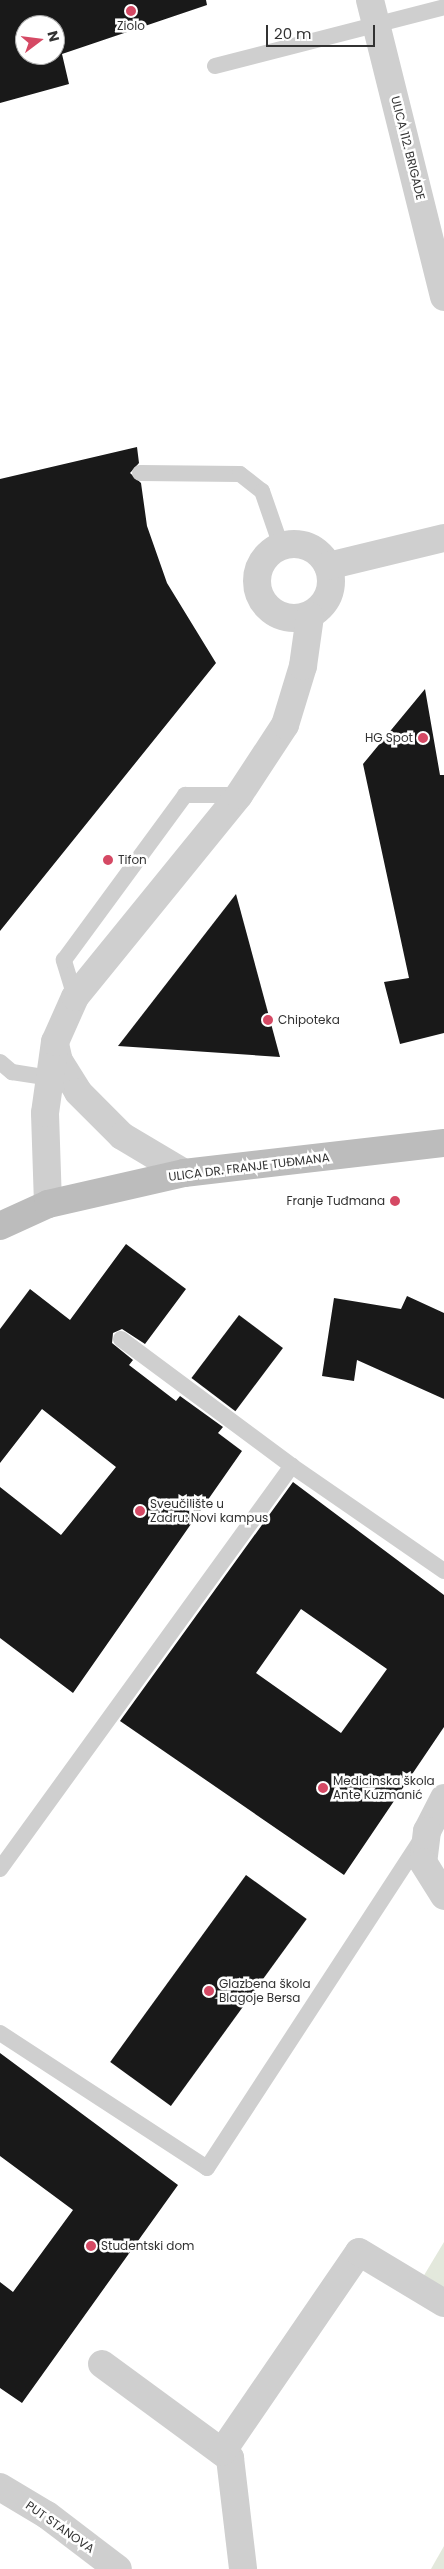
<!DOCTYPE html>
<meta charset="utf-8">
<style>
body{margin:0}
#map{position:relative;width:444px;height:2569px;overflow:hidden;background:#fff;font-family:Poppins,sans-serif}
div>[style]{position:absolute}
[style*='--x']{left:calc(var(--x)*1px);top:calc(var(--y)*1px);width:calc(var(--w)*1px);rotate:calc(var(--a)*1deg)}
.green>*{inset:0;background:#e3e8dc}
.building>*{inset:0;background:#191919;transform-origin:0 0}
.lane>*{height:16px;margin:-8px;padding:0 8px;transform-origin:8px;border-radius:8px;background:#cfcfcf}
.street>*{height:28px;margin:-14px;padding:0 14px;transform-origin:14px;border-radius:14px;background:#cfcfcf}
.street>.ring{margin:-14px;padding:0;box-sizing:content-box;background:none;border:28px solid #cfcfcf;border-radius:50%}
.secondary>*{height:28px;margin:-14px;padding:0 14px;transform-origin:14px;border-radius:14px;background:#bcbcbc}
.dots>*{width:14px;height:14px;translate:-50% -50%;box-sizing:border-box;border:2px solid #fff;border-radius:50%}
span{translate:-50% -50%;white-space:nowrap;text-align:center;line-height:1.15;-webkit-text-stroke:5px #fff;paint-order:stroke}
.poi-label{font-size:12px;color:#323232}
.right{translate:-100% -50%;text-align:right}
.left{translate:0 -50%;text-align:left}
.street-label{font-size:12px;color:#323232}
.north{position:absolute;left:15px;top:15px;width:50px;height:50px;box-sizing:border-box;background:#fff;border:1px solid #adadad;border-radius:50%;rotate:75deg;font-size:14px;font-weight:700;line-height:20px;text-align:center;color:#323232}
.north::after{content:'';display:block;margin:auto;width:18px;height:22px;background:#d54964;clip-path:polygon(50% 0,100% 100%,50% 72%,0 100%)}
.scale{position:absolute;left:266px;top:25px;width:109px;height:22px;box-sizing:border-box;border:2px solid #323232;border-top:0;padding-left:6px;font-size:15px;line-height:18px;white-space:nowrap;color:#323232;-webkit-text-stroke:4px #fff;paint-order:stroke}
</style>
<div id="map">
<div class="green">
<i style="clip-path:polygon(444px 2242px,444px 2308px,414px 2292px)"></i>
<i style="clip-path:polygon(444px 2546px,444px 2569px,431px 2569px)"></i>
</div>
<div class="building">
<i style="clip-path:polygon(evenodd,0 0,206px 0,207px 5px,62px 54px,69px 84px,0 103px,0 0,25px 25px,55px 25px,55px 55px,25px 55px,25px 25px)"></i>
<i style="clip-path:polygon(137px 447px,139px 463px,130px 473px,141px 483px,147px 526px,167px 583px,216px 663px,0 931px,0 479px)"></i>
<i style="clip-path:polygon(425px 689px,440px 775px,444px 775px,444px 1033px,400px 1044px,384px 982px,409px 978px,363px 764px)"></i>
<i style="clip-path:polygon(236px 894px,280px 1057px,118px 1046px)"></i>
<i style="clip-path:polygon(126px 1244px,186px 1289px,145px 1344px,122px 1329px,113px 1333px,112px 1343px,133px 1360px,129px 1365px,176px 1401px,180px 1396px,223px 1427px,218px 1433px,242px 1451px,73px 1693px,0 1638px,0 1487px,61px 1535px,116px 1467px,42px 1409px,0 1463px,0 1329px,30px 1289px,70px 1320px)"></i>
<i style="clip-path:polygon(407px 1296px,444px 1313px,444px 1399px,357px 1360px,354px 1381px,322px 1376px,334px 1298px,401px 1309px)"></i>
<i style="left:239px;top:1315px;width:55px;height:79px;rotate:37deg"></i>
<i style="clip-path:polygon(evenodd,293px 1482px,444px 1595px,444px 1727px,344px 1875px,120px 1721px,293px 1482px,301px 1609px,387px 1669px,341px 1733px,256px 1673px,301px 1609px)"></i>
<i style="left:246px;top:1875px;width:75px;height:231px;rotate:36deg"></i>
<i style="clip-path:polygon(0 2053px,178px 2185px,22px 2403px,0 2388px,0 2282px,13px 2292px,73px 2210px,0 2156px)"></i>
</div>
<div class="lane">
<i style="--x:215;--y:66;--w:236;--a:-14.4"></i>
<i style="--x:140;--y:473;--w:100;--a:0.6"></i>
<i style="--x:240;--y:474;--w:28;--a:38"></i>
<i style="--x:262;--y:491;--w:58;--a:70.9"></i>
<i style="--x:75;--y:997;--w:39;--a:-107"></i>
<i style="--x:64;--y:960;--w:205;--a:-53.7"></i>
<i style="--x:185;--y:795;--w:54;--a:0"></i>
<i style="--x:0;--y:1062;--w:16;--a:40"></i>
<i style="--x:12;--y:1072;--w:38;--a:9"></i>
<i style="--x:121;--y:1339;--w:213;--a:36.6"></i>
<i style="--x:292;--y:1466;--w:185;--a:34.6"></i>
<i style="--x:0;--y:1869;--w:498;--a:-54.1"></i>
<i style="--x:0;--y:2033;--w:247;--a:33.1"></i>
<i style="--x:207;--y:2168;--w:392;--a:-56.9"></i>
</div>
<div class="street">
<i style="--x:370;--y:0;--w:306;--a:76"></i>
<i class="ring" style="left:257px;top:544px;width:46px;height:46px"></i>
<i style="--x:328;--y:566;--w:119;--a:-13.6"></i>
<i style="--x:55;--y:1044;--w:17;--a:77"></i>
<i style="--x:59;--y:1061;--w:36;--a:58"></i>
<i style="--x:78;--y:1092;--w:62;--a:45"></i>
<i style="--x:122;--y:1136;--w:72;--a:30.8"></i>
<i style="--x:48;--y:1204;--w:91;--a:-91.9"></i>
<i style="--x:45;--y:1113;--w:72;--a:-82"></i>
<i style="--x:55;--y:1042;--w:49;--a:-66"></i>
<i style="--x:75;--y:997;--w:260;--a:-50.9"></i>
<i style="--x:239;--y:795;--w:84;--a:-56.7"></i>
<i style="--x:285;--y:725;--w:62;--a:-73"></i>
<i style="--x:303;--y:666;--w:50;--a:-82"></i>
<i style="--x:444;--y:1798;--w:37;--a:117"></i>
<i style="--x:427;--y:1831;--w:31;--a:97"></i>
<i style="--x:423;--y:1862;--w:40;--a:58"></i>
<i style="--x:102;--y:2364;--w:159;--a:36.3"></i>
<i style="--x:230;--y:2458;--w:112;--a:83.3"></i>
<i style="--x:222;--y:2452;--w:242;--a:-55.6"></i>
<i style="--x:359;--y:2252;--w:99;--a:31"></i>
<i style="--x:0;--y:2487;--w:55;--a:30.8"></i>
<i style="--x:47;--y:2515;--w:89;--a:37.3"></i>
</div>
<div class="secondary">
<i style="--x:0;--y:1226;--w:53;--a:-24.6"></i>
<i style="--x:48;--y:1204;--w:139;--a:-12.8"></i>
<i style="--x:184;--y:1173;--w:262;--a:-6.6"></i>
</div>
<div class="dots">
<i style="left:131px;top:11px;background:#d54964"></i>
<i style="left:423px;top:738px;background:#d54964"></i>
<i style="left:108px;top:860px;background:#d54964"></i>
<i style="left:268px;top:1020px;background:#d54964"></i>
<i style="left:395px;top:1201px;background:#d54964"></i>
<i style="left:140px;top:1511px;background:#d54964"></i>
<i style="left:323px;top:1788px;background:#d54964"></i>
<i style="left:209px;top:1991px;background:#d54964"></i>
<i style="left:91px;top:2246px;background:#d54964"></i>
</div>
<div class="poi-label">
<span style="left:131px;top:26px">Ziolo</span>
<span class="right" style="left:413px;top:738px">HG Spot</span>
<span class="left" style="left:118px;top:860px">Tifon</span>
<span class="left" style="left:278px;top:1020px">Chipoteka</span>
<span class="right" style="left:385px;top:1201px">Franje Tuđmana</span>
<span class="left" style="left:150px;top:1511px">Sveučilište u<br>Zadru: Novi kampus</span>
<span class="left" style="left:333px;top:1788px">Medicinska škola<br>Ante Kuzmanić</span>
<span class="left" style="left:219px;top:1991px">Glazbena škola<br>Blagoje Bersa</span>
<span class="left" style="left:101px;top:2246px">Studentski dom</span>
</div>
<div class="street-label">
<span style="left:408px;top:148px;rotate:76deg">ULICA 112. BRIGADE</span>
<span style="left:249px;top:1167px;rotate:-7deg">ULICA DR. FRANJE TUĐMANA</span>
<span style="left:60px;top:2527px;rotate:35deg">PUT STANOVA</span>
</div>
<div class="north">N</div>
<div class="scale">20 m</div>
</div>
